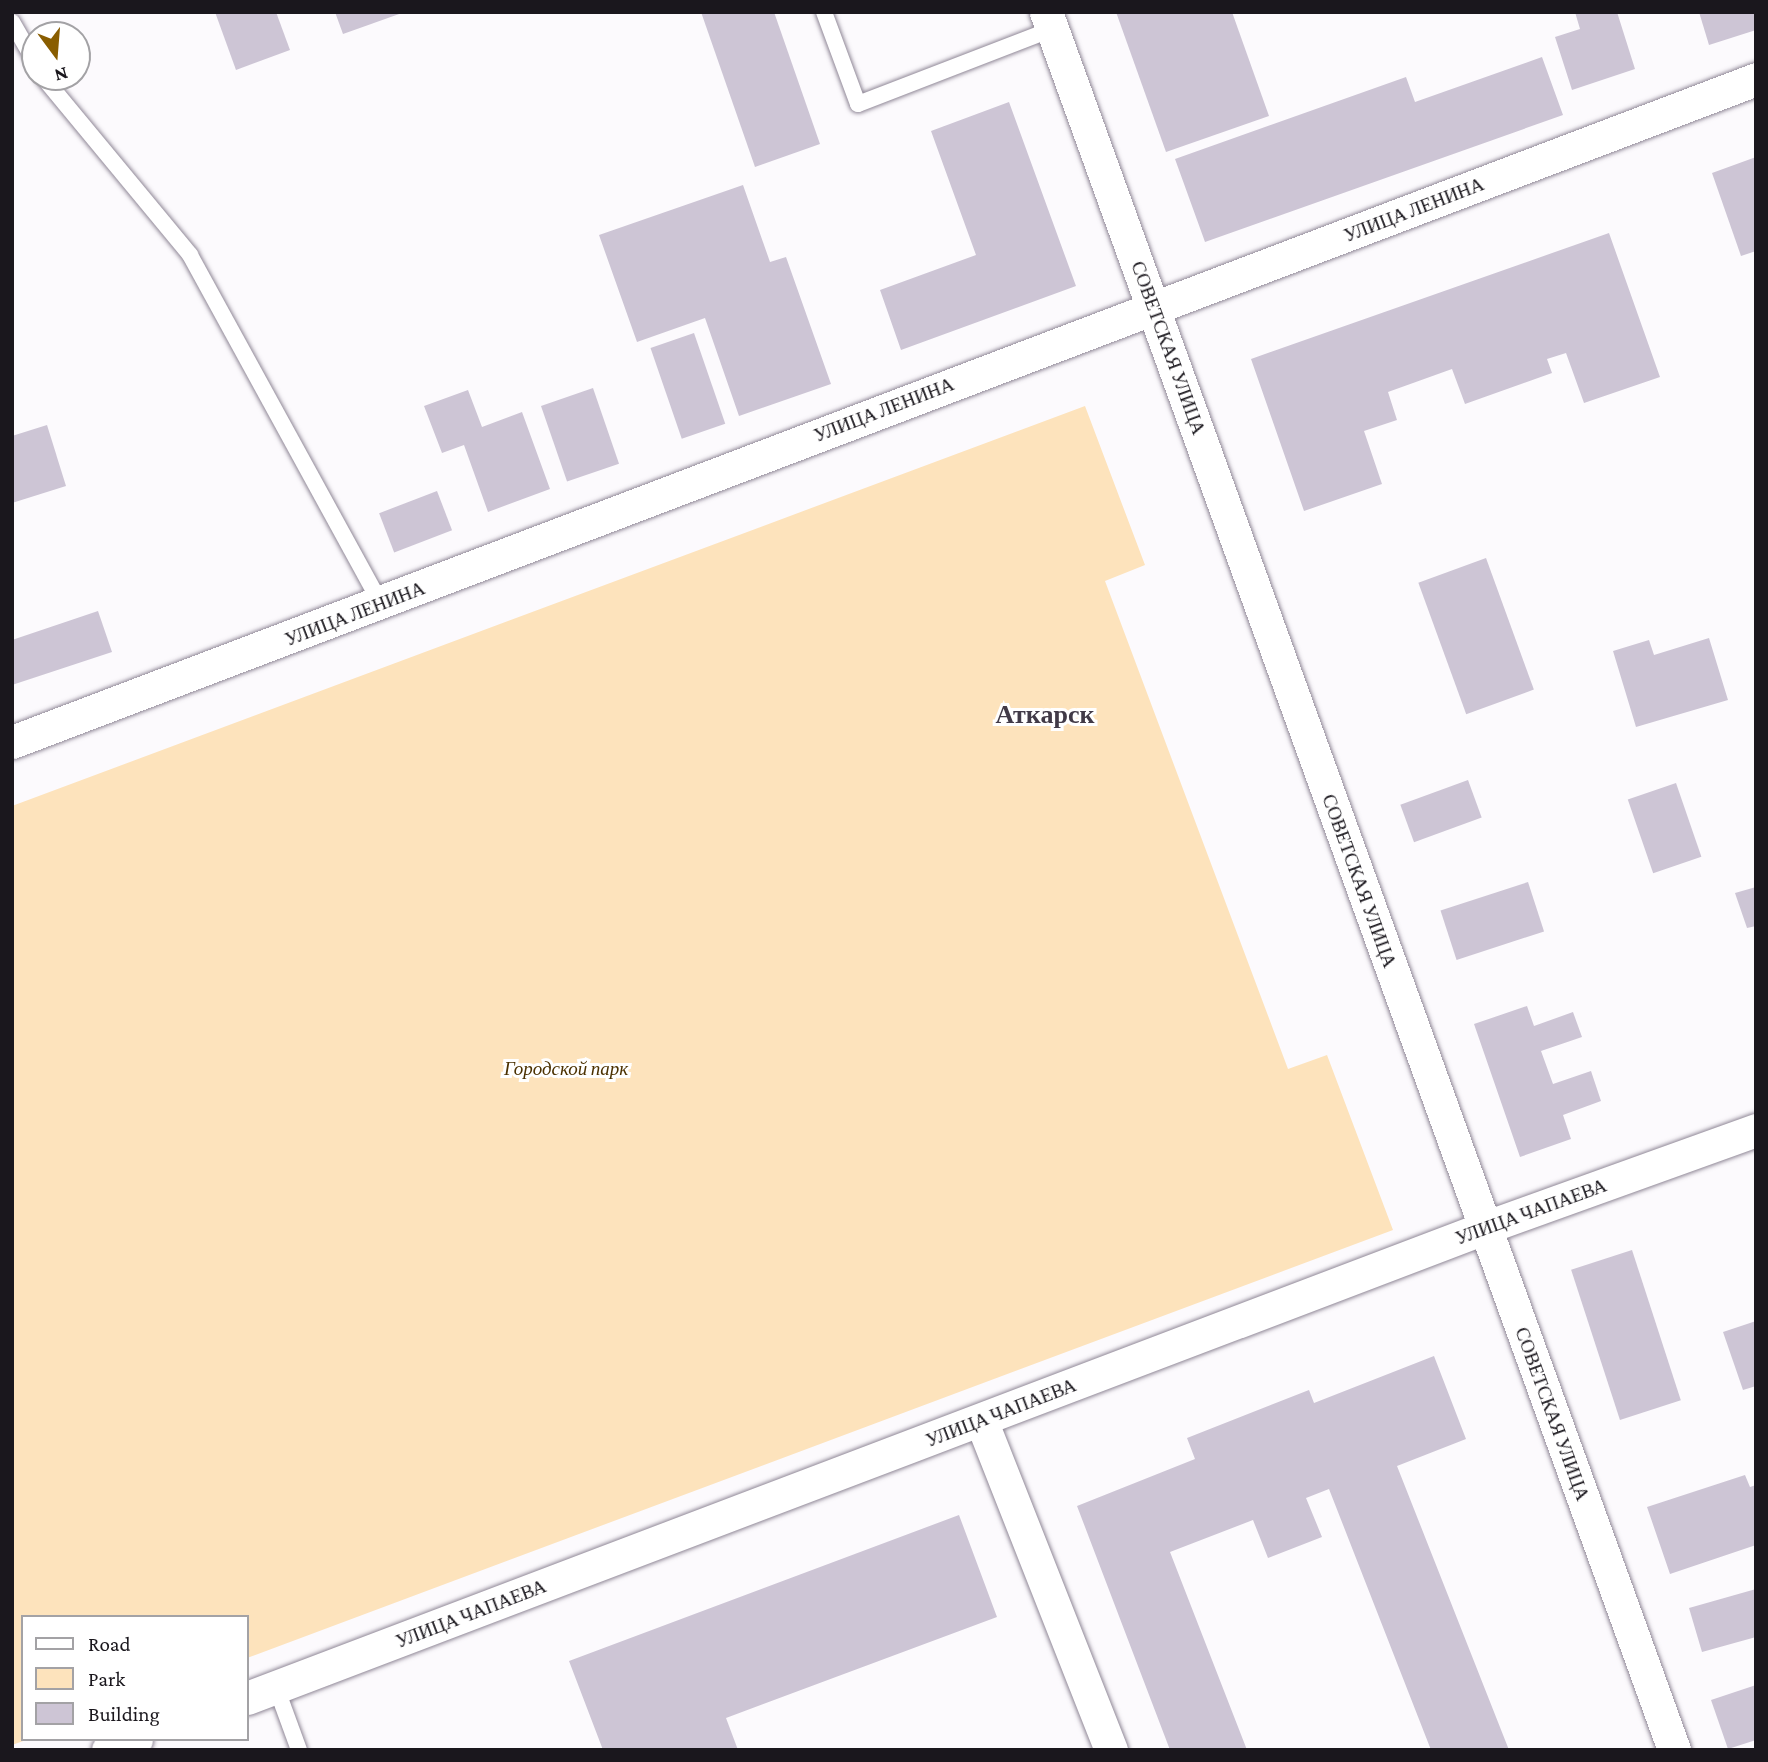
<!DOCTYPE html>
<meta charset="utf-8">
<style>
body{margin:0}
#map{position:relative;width:1768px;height:1762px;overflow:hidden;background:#fcfafd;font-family:"Crimson Pro",serif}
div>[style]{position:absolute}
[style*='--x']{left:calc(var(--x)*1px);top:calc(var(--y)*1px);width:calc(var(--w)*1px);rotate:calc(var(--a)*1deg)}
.green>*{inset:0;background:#fde3bc}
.building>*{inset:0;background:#cdc5d5;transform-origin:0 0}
.roads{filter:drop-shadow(0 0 2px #908897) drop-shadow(0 0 2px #908897)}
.service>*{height:16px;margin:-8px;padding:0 8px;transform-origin:8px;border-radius:8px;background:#fff}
.minor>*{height:33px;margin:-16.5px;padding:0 16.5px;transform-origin:16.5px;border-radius:16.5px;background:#fff}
span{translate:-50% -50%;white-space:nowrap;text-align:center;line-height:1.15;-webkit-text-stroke:6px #fff;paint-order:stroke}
.street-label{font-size:19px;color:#1a171d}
.park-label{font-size:19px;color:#4b3100;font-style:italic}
.district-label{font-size:26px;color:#413a47;font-weight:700}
.frame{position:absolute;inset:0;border:14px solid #1a171d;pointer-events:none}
.legend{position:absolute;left:21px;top:1615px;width:228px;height:126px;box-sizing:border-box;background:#fff;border:2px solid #a3a2a5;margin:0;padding:9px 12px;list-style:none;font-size:21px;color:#1a171d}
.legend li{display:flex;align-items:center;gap:14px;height:35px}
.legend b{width:35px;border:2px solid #a3a2a5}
.north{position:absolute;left:21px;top:21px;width:70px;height:70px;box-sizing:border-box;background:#fff;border:2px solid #a3a2a5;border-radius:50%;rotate:164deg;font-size:19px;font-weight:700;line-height:28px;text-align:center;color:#1a171d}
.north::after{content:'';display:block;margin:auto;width:24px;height:32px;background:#895d00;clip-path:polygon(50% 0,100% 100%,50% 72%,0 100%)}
</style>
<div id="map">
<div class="green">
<i style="clip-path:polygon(1085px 406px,1145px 565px,1105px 581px,1288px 1069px,1327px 1055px,1393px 1230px,247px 1658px,247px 1617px,23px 1617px,23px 1739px,29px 1739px,12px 1745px,12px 806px)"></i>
</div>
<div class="building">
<i style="clip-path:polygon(215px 12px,276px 12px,290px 50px,236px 70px)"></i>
<i style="clip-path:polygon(335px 12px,402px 12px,402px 13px,343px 34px)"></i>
<i style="clip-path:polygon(701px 12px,774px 12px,820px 144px,755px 167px)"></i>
<i style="clip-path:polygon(1116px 12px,1232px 12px,1269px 116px,1166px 152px)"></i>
<i style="clip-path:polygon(1575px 12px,1617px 12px,1635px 69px,1572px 90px,1555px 37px,1580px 29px)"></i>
<i style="clip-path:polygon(1699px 12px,1756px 12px,1756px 30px,1709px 45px)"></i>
<i style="clip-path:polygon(1542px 57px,1563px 115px,1205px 242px,1175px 159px,1406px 77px,1415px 102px)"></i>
<i style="clip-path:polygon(1009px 102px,1076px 286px,901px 350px,880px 290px,976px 255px,931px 131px)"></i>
<i style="clip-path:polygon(1756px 157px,1756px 251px,1741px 256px,1712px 173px)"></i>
<i style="clip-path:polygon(743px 185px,770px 262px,786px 257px,831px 384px,739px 416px,705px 318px,637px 342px,599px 235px)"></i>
<i style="clip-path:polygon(1609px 233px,1660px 377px,1584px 403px,1566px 353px,1547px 359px,1552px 373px,1465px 404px,1452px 369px,1388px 392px,1397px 420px,1364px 431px,1382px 484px,1304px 511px,1251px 359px)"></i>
<i style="left:694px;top:333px;width:96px;height:46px;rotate:71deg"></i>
<i style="left:593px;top:388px;width:80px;height:55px;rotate:71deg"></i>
<i style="clip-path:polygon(468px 390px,482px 427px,522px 412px,550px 489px,488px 512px,464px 445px,442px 453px,424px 406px)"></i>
<i style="clip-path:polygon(47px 425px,66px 486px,12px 503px,12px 436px)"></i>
<i style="left:437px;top:491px;width:42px;height:62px;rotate:69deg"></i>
<i style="left:1486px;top:558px;width:140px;height:72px;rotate:70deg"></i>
<i style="clip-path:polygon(98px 611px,112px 652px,12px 685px,12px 640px)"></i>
<i style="clip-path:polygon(1709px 638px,1728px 700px,1636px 727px,1613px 651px,1649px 640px,1654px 655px)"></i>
<i style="left:1468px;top:780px;width:40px;height:72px;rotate:70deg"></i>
<i style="left:1676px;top:783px;width:78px;height:51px;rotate:71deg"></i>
<i style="left:1528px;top:882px;width:52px;height:92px;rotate:72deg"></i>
<i style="clip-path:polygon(1756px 887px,1756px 926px,1747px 928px,1735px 893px)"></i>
<i style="clip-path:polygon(1527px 1006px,1534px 1026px,1573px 1012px,1582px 1037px,1541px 1051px,1553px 1084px,1591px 1071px,1601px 1101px,1563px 1115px,1571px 1139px,1520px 1157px,1474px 1024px)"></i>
<i style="left:1632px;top:1250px;width:158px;height:64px;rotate:72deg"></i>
<i style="clip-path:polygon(1756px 1321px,1756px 1386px,1743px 1390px,1723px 1332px)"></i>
<i style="clip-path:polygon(1434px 1356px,1466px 1439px,1397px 1466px,1509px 1750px,1431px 1750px,1329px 1489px,1306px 1498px,1322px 1537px,1268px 1558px,1253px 1520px,1170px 1552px,1247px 1750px,1170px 1750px,1077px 1506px,1195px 1459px,1187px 1438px,1309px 1390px,1314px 1403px)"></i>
<i style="clip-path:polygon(1745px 1475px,1750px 1487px,1756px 1485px,1756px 1545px,1670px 1574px,1647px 1507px)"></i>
<i style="clip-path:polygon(959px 1515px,997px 1617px,726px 1718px,738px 1750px,603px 1750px,569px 1661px)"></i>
<i style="clip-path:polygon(1756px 1589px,1756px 1637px,1702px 1652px,1689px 1608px)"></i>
<i style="clip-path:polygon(1756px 1685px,1756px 1740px,1728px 1749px,1711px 1700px)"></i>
</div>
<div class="roads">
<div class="service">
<i style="--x:824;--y:12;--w:98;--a:69.7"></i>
<i style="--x:858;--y:104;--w:208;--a:-21.1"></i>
<i style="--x:12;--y:22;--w:46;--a:60.1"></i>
<i style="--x:43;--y:77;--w:231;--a:50.4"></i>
<i style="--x:190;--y:255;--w:398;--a:61.3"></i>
<i style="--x:276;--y:1687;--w:67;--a:69.9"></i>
</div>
<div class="minor">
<i style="--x:1046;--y:12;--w:1848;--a:70.13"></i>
<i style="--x:12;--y:742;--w:1866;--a:-20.81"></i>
<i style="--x:981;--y:1420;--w:355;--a:68.5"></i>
<i style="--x:247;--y:1698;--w:1323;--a:-20.8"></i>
<i style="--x:1484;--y:1228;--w:289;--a:-19.8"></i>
<i style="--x:108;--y:1750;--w:30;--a:-21"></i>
</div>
</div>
<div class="street-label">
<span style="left:1414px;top:210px;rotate:-21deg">УЛИЦА ЛЕНИНА</span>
<span style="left:1168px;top:348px;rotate:70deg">СОВЕТСКАЯ УЛИЦА</span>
<span style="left:884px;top:410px;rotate:-21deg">УЛИЦА ЛЕНИНА</span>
<span style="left:355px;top:614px;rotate:-21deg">УЛИЦА ЛЕНИНА</span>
<span style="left:1359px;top:881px;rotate:70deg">СОВЕТСКАЯ УЛИЦА</span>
<span style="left:1531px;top:1212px;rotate:-20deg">УЛИЦА ЧАПАЕВА</span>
<span style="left:1001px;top:1413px;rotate:-21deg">УЛИЦА ЧАПАЕВА</span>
<span style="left:1552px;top:1414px;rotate:70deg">СОВЕТСКАЯ УЛИЦА</span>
<span style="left:471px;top:1614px;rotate:-21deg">УЛИЦА ЧАПАЕВА</span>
</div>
<div class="park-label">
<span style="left:566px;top:1069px">Городской парк</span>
</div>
<div class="district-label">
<span style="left:1045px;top:715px">Аткарск</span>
</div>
<div class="frame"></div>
<ul class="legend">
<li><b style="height:9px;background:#fff"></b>Road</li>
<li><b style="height:19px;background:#fde3bc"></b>Park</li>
<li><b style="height:19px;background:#cdc5d5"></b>Building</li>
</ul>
<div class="north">N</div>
</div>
